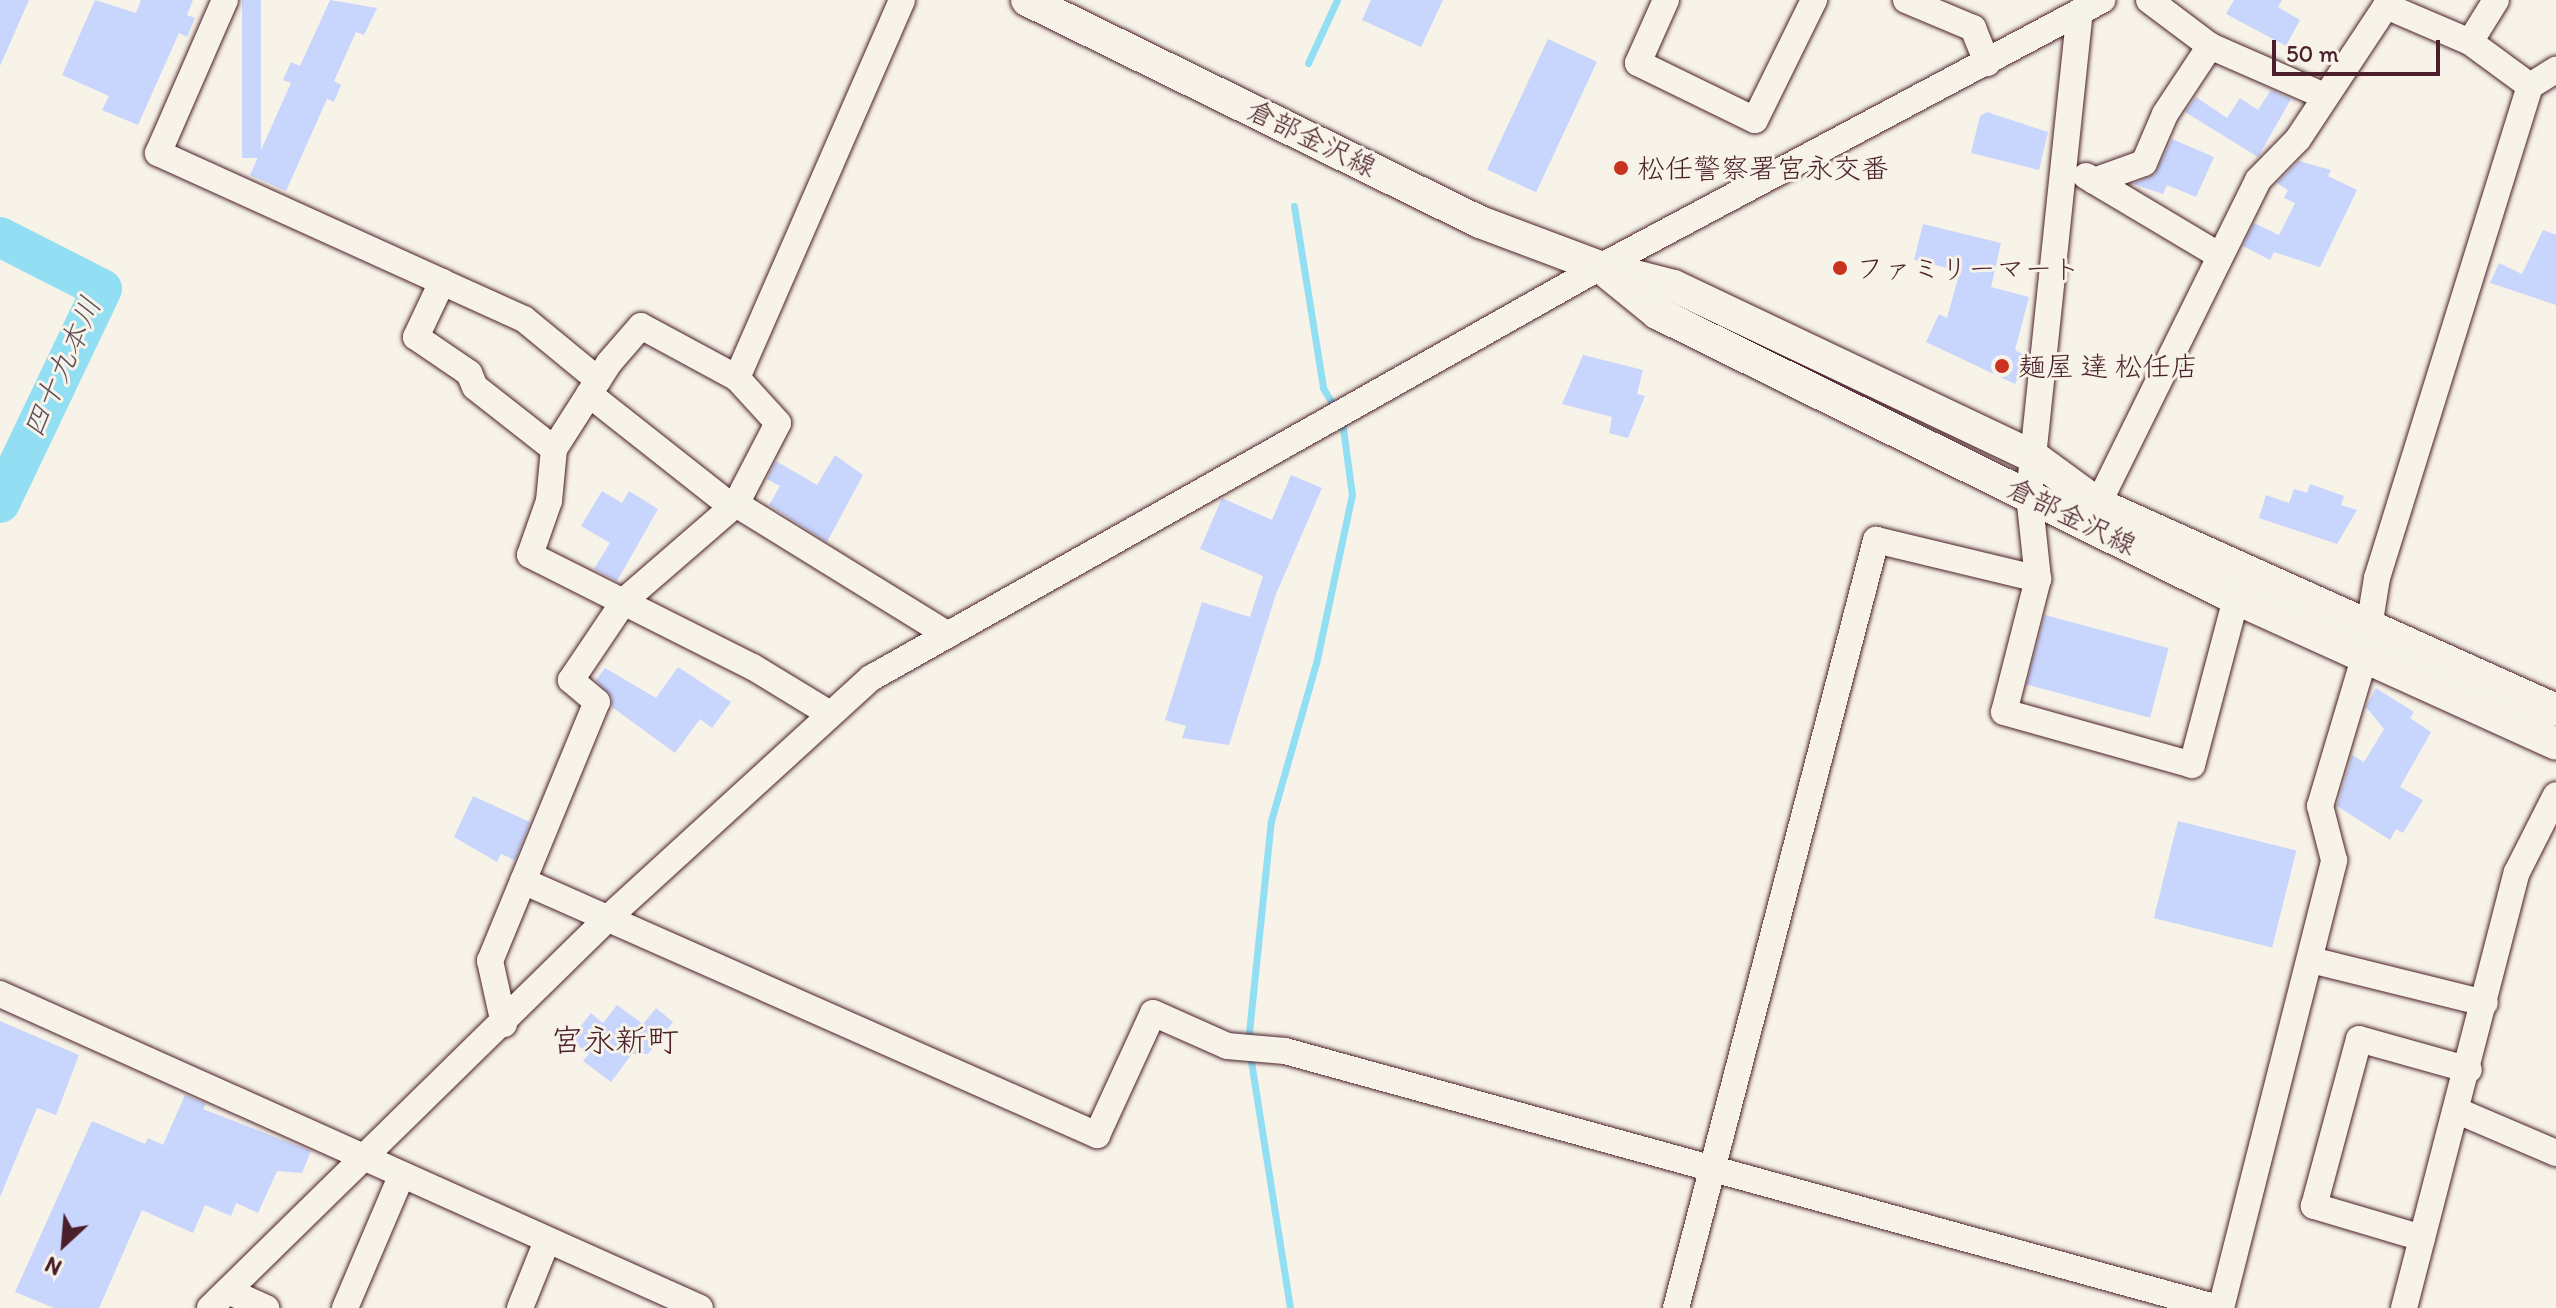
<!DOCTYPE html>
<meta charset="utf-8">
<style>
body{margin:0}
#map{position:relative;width:2556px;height:1308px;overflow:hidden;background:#f7f3e8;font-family:Itim,"Klee One",sans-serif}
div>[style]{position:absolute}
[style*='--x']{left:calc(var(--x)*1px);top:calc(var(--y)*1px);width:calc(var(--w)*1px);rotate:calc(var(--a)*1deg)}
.stream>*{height:7px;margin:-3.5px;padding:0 3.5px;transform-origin:3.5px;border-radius:3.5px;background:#92def3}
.river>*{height:40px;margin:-20px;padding:0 20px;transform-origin:20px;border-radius:20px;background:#92def3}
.building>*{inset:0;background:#c8d5fc;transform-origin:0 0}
.roads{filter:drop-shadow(0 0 2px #4a1f2b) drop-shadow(0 0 2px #4a1f2b)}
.minor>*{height:26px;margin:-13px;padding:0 13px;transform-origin:13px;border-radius:13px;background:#f7f3e8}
.major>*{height:32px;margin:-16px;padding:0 16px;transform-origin:16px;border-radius:16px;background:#f7f3e8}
.dots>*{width:22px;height:22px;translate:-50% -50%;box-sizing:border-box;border:4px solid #f7f3e8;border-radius:50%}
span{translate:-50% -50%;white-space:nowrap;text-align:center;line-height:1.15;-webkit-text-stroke:6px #f7f3e8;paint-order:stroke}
.street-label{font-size:28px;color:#4a1f2b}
.poi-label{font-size:28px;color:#4a1f2b}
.left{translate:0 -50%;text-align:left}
.water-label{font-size:30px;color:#5c4f5d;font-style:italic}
.quarter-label{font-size:32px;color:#4a1f2b}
.north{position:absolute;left:24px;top:1204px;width:80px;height:80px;-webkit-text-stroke:6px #f7f3e8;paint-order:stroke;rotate:206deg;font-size:22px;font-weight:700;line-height:32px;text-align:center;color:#4a1f2b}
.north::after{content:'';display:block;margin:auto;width:28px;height:36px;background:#4a1f2b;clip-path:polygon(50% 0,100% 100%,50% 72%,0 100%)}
.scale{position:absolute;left:2272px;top:40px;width:168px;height:36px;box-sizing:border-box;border:4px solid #4a1f2b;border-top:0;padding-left:10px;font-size:24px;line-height:28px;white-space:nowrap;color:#4a1f2b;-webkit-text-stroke:6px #f7f3e8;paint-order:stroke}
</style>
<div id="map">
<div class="stream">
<i style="--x:1308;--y:63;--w:69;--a:-65.3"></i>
<i style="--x:1294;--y:206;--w:184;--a:80.9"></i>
<i style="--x:1323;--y:388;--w:26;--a:59"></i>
<i style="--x:1248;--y:1042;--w:222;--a:-84.1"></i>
<i style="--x:1271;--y:821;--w:168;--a:-74.1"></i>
<i style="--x:1317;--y:659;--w:168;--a:-78"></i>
<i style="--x:1352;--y:495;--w:75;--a:-97.7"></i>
<i style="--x:1250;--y:1055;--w:256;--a:81"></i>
</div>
<div class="river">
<i style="--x:0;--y:237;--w:114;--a:27"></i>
<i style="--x:102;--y:289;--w:237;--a:115.5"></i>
</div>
<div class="building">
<i style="clip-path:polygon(0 0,29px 0,0 66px)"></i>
<i style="clip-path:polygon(95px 0,136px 13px,141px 0,193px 0,187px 15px,195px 18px,187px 37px,179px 33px,138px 125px,102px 110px,109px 96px,62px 75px)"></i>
<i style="left:242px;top:0;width:19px;height:158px"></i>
<i style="clip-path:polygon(330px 0,377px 8px,364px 35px,356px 32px,334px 81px,341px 85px,334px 102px,327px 99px,286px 191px,250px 175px,291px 83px,283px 80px,291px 62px,300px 66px)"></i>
<i style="clip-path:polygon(1371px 0,1443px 0,1421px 47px,1362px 20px)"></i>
<i style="clip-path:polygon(2234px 0,2282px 0,2278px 7px,2300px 20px,2286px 46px,2226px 14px)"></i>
<i style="left:1548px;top:39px;width:54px;height:144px;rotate:25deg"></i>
<i style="clip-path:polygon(2271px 90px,2291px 99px,2258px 157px,2185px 112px,2196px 97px,2227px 118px,2240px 98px,2258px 110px)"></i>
<i style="clip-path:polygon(1987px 112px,2048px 132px,2039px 170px,1971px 153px,1980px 116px)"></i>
<i style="clip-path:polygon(2172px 139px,2214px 157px,2196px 197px,2167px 185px,2163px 194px,2133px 184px,2155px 174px)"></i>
<i style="clip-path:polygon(2299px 161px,2331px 170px,2328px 176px,2357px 190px,2320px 267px,2274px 252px,2270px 260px,2243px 246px,2254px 223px,2279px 235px,2295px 203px,2284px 198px,2288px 190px,2277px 183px)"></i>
<i style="clip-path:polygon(1923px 224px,2001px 243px,1991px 287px,2029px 297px,2015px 350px,2028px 357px,2015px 384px,1926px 342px,1939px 314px,1947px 318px,1960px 271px,1914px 260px)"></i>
<i style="clip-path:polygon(2543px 230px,2556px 235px,2556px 305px,2490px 283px,2499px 263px,2522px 274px)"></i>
<i style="clip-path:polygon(1583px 355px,1643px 370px,1637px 394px,1645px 396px,1628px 438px,1609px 433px,1612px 417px,1562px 404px)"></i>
<i style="clip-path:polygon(835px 455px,863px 475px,827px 542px,769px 505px,780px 486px,767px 479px,776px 461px,817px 485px)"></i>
<i style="clip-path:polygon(1291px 475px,1322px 488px,1276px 594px,1229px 745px,1182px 738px,1186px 726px,1165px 720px,1202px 602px,1250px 617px,1263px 576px,1200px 549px,1222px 498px,1272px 520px)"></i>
<i style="clip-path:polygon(2310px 484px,2344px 496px,2341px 505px,2357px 510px,2337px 544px,2259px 518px,2266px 495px,2289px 503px,2294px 489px,2307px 493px)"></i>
<i style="clip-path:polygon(602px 491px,622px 503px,629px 491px,658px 509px,617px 581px,594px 569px,610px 543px,581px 526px)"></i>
<i style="left:2045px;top:615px;width:128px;height:72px;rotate:15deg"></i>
<i style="clip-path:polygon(678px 667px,731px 702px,712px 728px,700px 719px,675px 753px,612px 707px,612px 697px,596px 680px,605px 668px,656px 698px)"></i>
<i style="clip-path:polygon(2376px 688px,2414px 712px,2410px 718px,2431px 732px,2400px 787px,2423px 800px,2403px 833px,2396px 829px,2390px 840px,2337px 806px,2352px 755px,2364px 762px,2384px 729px,2366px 707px)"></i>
<i style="clip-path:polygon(473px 796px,530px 822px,515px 860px,501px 854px,497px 862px,454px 837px)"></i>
<i style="left:2178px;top:821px;width:122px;height:100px;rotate:14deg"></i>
<i style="clip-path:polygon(617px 1005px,643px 1024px,656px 1008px,673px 1022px,648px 1054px,632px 1054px,611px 1082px,583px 1061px,589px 1054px,570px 1040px,591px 1013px,603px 1023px)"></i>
<i style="clip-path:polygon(0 1021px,79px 1055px,56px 1115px,37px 1108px,0 1197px)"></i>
<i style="clip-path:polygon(185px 1095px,206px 1104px,203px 1109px,311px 1151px,302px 1173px,277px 1171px,258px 1213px,236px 1203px,231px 1216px,205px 1205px,193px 1233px,142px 1210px,99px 1308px,54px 1308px,15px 1292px,92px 1121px,145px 1144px,148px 1138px,163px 1145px)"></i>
</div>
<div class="roads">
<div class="minor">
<i style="--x:225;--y:0;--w:167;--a:113.6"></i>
<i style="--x:158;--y:153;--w:312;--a:24.4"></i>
<i style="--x:1666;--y:0;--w:69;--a:114"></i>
<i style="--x:1638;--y:63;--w:130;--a:26"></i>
<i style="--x:1755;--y:120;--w:134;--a:-63.8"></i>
<i style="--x:1906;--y:0;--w:73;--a:22.7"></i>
<i style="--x:1973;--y:28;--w:38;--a:68"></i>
<i style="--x:2149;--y:0;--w:76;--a:37"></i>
<i style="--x:2210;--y:46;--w:122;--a:23.6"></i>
<i style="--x:2470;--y:42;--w:49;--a:-58.2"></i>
<i style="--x:2530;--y:86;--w:31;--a:-32"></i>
<i style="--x:2086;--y:176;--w:152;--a:30.8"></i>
<i style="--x:2094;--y:181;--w:53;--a:-19.8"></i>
<i style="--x:2144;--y:163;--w:53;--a:-66.8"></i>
<i style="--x:2165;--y:114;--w:82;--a:-56.5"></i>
<i style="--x:737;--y:378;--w:109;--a:-151.6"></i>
<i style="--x:641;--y:326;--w:49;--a:130.9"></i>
<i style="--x:609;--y:363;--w:102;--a:122.6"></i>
<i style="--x:554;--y:449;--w:52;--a:95.5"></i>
<i style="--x:549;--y:501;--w:57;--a:109.4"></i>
<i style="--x:530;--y:555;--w:250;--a:26.7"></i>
<i style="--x:753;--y:667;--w:90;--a:31.4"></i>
<i style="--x:589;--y:394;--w:182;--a:38.3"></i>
<i style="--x:554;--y:449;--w:100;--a:-141.9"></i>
<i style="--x:475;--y:387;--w:15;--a:-113"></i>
<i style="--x:469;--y:373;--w:64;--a:-145.8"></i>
<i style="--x:416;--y:337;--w:61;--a:-64.7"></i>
<i style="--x:442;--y:282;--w:90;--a:24.3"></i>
<i style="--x:524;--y:319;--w:96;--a:39.5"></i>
<i style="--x:736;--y:504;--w:249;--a:31.7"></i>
<i style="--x:2098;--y:504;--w:361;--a:-63.7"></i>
<i style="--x:2258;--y:180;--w:57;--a:-45.7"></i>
<i style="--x:2298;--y:139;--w:159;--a:-56.5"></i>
<i style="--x:2038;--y:579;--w:137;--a:104.3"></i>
<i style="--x:2004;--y:712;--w:195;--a:15.7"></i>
<i style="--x:2192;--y:765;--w:191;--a:-75.2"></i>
<i style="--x:523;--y:881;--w:628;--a:23.87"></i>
<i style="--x:1097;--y:1135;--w:134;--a:-65.3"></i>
<i style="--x:1153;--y:1013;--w:81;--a:24"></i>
<i style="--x:1227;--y:1046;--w:58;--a:4.9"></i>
<i style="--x:1285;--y:1051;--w:968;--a:15.4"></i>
<i style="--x:2311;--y:960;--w:179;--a:13.9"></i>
<i style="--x:0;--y:994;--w:767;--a:24.16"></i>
<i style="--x:504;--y:1024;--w:65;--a:-102.5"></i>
<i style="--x:490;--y:961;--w:280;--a:-67.6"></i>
<i style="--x:597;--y:702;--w:34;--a:-140"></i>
<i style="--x:571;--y:680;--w:97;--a:-56"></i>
<i style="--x:625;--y:600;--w:147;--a:-40.9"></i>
<i style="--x:736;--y:504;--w:91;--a:-62.6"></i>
<i style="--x:778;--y:423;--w:61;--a:-132.3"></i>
<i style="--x:737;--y:378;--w:412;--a:-66.4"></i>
<i style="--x:2458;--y:1111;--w:107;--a:23.2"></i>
<i style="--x:2422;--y:1238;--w:113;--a:-163.5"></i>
<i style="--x:2314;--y:1206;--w:173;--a:-74.9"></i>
<i style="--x:2359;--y:1039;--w:114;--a:15.7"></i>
<i style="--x:228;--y:1291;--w:42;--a:24.1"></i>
<i style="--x:210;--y:1308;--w:557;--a:-44.42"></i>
<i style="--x:608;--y:918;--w:356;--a:-42.4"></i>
<i style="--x:871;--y:678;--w:837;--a:-29.41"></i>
<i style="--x:1600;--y:267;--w:569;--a:-28.01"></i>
<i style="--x:345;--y:1308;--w:142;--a:-66.9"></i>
<i style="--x:520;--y:1308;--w:72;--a:-68.1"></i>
<i style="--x:1676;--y:1308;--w:794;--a:-75.4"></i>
<i style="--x:1876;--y:540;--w:167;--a:13.5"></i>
<i style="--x:2038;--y:579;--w:84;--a:-96.1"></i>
<i style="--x:2029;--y:495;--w:485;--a:-84"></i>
<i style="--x:2221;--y:1308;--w:462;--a:-75.8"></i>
<i style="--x:2334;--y:860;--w:56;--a:-104.5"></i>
<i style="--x:2320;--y:806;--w:154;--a:-73.4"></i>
<i style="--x:2364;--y:658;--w:81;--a:-80.8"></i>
<i style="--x:2377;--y:578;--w:515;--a:-72.73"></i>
<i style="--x:2530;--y:86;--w:74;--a:-143.7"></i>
<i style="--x:2470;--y:42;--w:91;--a:-156.8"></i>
<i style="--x:2386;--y:6;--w:6;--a:-72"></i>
<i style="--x:2404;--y:1308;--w:450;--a:-75.5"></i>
<i style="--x:2517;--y:872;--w:86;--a:-63.1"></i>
</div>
<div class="major">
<i style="--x:1027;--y:0;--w:504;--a:26.11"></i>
<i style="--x:1480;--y:222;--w:128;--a:20.6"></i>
<i style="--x:1600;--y:267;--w:76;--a:14.4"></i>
<i style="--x:1674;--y:286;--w:399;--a:25.4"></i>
<i style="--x:2034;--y:457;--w:79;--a:36.3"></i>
<i style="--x:2098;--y:504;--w:502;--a:24.22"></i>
<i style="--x:1609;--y:274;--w:62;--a:39.1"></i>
<i style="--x:1657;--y:313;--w:647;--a:26.25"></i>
<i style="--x:2237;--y:599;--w:350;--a:24.4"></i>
</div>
</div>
<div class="dots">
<i style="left:1621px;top:168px;background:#c8321e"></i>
<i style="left:1840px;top:268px;background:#c8321e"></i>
<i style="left:2002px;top:366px;background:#c8321e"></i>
</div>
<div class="street-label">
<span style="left:1312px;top:138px;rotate:26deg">倉部金沢線</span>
<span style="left:2072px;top:516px;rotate:26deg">倉部金沢線</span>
</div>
<div class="poi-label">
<span class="left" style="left:1637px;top:168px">松任警察署宮永交番</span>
<span class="left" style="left:1856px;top:268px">ファミリーマート</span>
<span class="left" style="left:2018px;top:366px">麺屋 達 松任店</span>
</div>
<div class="water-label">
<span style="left:62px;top:367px;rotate:-66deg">四十九本川</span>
</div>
<div class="quarter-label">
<span style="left:615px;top:1040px">宮永新町</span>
</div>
<div class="north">N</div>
<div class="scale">50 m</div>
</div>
